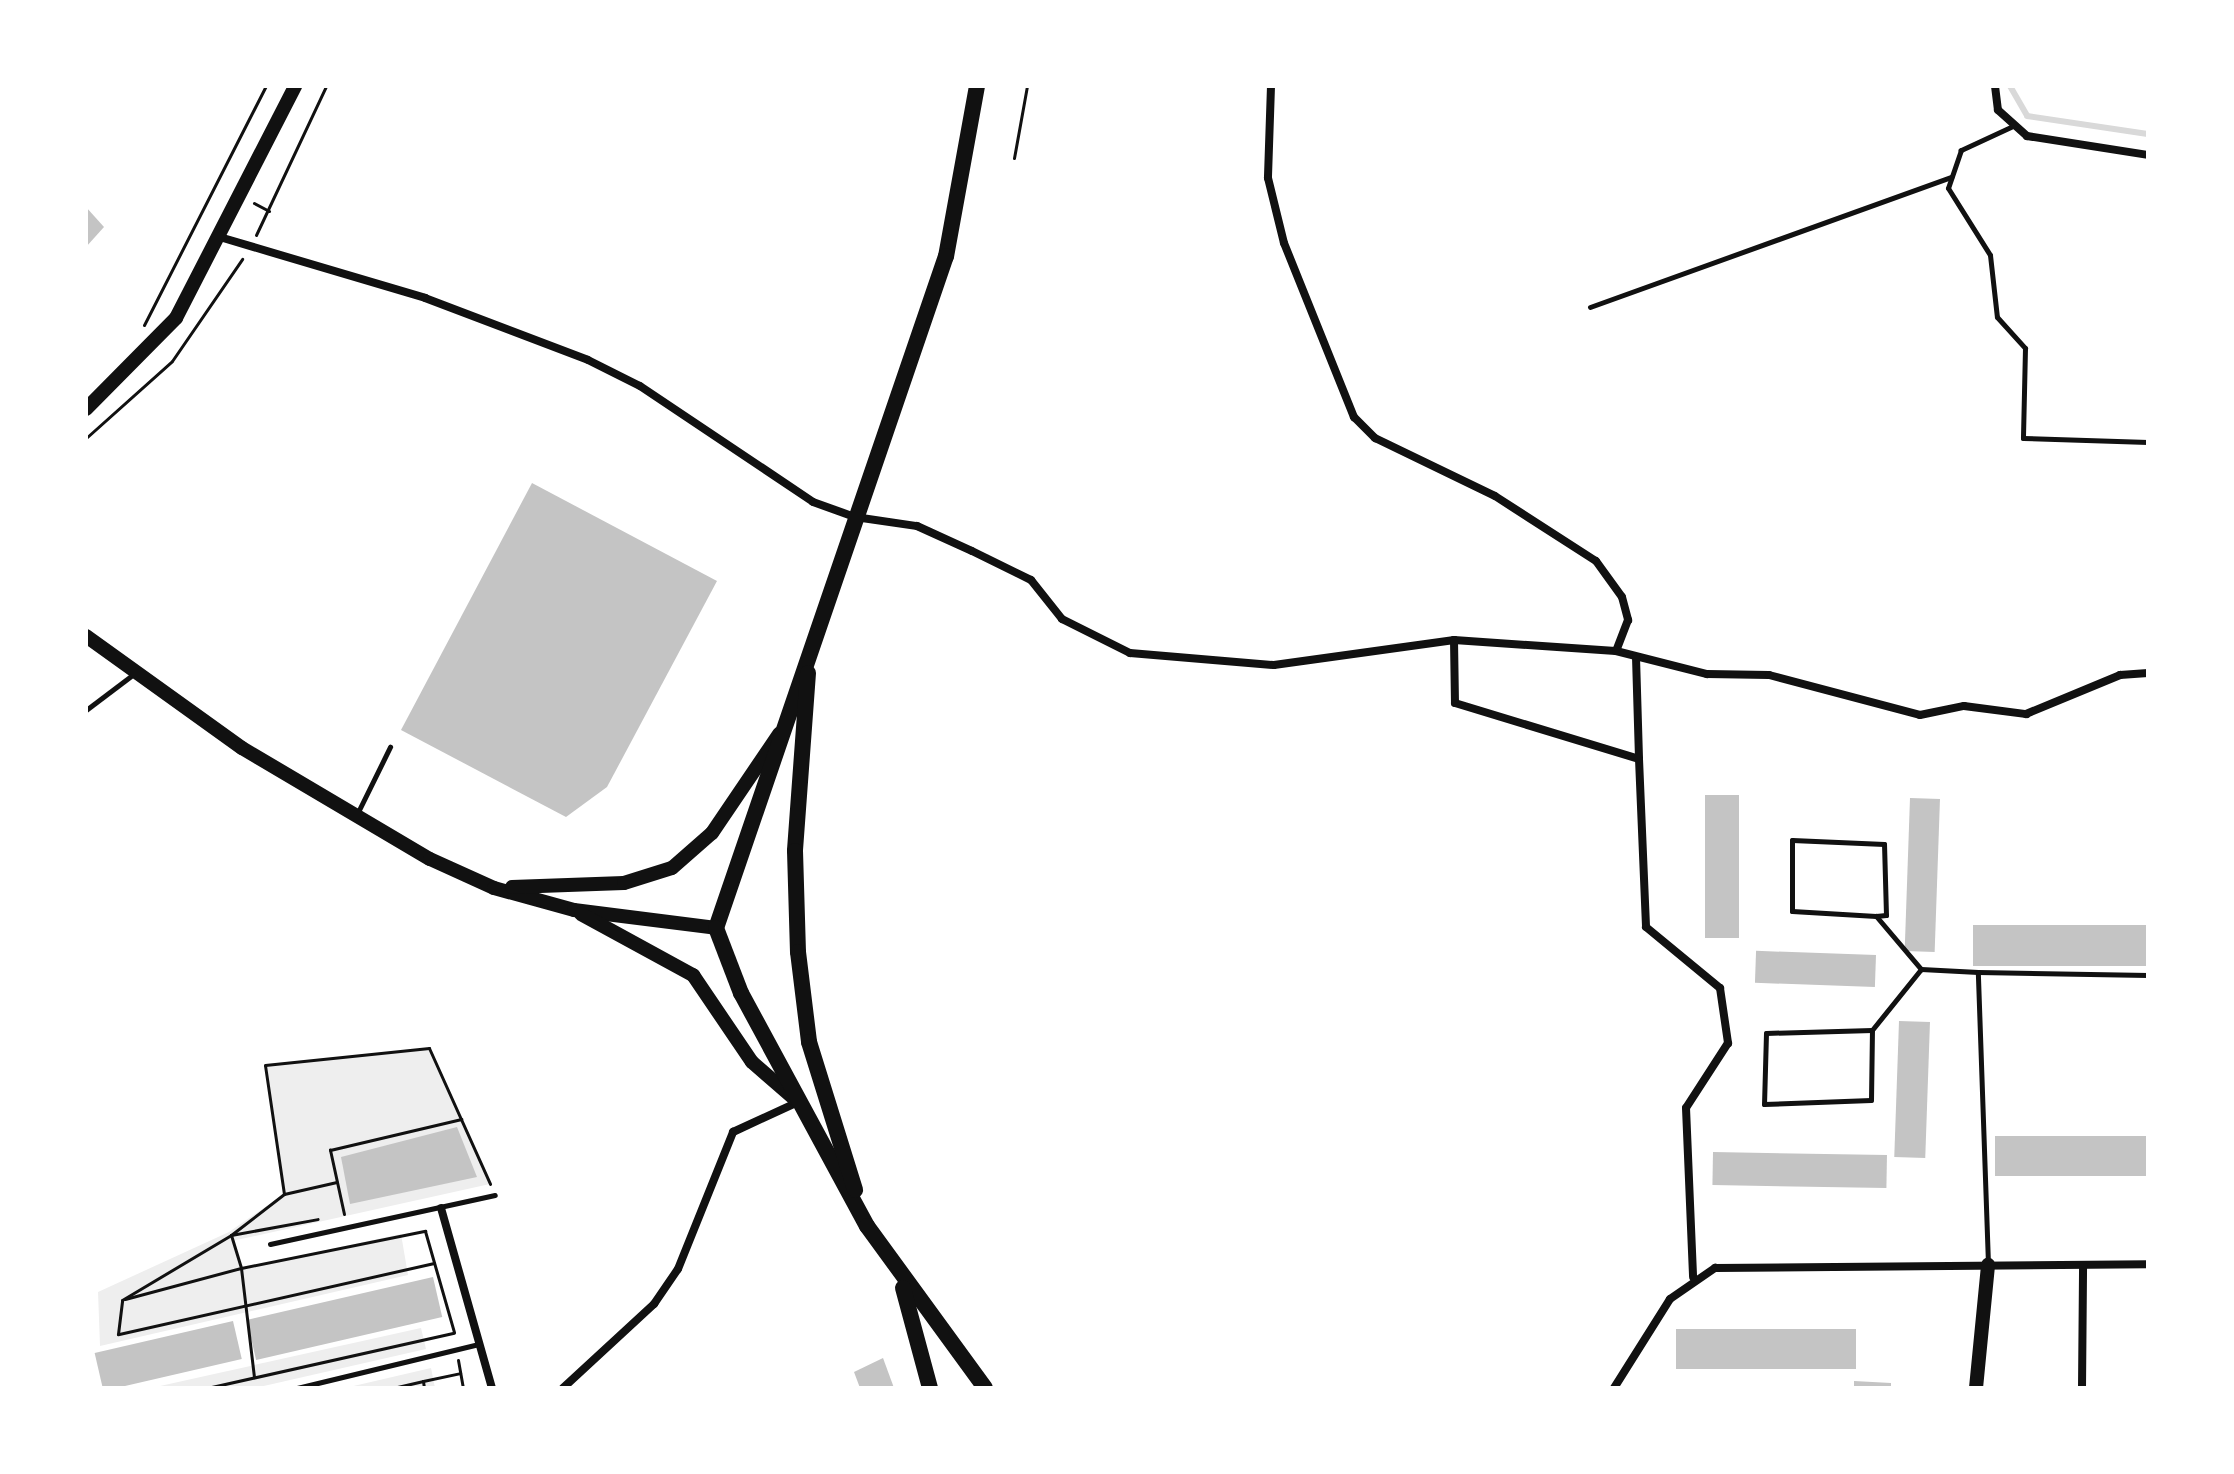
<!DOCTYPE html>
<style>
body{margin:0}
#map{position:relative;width:2234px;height:1474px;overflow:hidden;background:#fff;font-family:Commissioner,sans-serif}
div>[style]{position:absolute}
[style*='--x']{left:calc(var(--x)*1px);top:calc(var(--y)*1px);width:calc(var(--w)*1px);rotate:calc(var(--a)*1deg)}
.green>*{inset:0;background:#eee}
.stream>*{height:6px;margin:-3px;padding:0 3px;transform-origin:3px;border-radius:3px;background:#d9d9d9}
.building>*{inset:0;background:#c4c4c4;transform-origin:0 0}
.path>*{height:3px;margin:-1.5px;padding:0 1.5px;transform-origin:1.5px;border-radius:1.5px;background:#111}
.service>*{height:5px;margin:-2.5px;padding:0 2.5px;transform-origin:2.5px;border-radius:2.5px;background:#111}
.minor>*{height:8px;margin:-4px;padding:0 4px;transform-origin:4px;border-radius:4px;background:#111}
.tertiary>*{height:14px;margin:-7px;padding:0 7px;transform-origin:7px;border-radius:7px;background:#111}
.secondary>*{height:14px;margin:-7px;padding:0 7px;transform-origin:7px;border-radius:7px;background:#111}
.primary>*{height:16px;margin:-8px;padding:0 8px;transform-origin:8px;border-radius:8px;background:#111}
span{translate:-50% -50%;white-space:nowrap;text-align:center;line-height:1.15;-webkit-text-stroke:7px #fff;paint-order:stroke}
.frame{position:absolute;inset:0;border:88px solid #fff;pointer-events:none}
</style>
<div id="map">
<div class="green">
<i style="clip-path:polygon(429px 1048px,490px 1184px,232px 1241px,242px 1268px,401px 1234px,408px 1275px,100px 1346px,98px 1292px,229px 1232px,284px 1194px,265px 1065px)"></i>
<i style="clip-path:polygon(421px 1328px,426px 1349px,255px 1388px,151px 1388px)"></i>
<i style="clip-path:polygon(431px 1368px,435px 1388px,345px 1388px)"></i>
</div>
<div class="stream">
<i style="--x:2010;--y:86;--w:34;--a:60"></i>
<i style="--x:2027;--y:116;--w:122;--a:8.5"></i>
</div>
<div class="building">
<i style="clip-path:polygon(86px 207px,104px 227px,86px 247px)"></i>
<i style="clip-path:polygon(532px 483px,717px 581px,607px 787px,566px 817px,401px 730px)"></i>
<i style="left:1705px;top:795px;width:34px;height:143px"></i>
<i style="left:1910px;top:798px;width:30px;height:153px;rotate:2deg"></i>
<i style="left:1973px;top:925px;width:175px;height:41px"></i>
<i style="left:1876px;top:955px;width:32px;height:120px;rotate:92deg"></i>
<i style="left:1899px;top:1021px;width:31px;height:136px;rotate:2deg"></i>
<i style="clip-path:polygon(457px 1127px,477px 1177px,350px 1204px,341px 1157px)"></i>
<i style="left:1995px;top:1136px;width:153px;height:40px"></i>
<i style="left:1713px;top:1152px;width:174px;height:33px;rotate:1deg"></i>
<i style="left:433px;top:1277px;width:41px;height:191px;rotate:77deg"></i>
<i style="left:233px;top:1321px;width:39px;height:142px;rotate:77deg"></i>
<i style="left:1676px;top:1329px;width:180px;height:40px"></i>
<i style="clip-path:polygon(883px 1358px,894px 1388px,860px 1388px,854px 1372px)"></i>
<i style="clip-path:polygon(1854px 1381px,1891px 1383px,1891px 1388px,1854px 1388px)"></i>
</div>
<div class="path">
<i style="--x:1014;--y:158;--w:73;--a:-79.8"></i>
<i style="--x:254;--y:203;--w:17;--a:28"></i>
<i style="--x:256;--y:235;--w:165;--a:-64.8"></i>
<i style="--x:144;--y:325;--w:268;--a:-63"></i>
<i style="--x:86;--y:438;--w:115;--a:-41.8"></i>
<i style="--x:172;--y:361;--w:124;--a:-55.5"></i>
<i style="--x:284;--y:1194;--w:54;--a:-12.8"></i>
<i style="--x:344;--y:1214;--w:66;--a:-102.3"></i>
<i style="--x:330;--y:1150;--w:135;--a:-13.3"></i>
<i style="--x:231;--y:1235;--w:88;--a:-10.4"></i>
<i style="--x:231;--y:1235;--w:34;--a:73"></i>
<i style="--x:241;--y:1268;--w:188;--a:-11.4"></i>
<i style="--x:425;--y:1231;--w:105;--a:74"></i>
<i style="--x:434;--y:1263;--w:324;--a:167.3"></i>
<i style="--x:118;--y:1334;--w:34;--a:-83"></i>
<i style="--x:122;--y:1300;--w:127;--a:-30.8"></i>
<i style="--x:231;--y:1235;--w:67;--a:-37.7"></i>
<i style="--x:284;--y:1194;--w:130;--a:-98.4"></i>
<i style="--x:265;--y:1065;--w:165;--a:-5.9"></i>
<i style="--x:429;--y:1048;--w:149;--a:65.8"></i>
<i style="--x:125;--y:1299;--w:120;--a:-15"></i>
<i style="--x:241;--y:1268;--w:110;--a:83.2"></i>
<i style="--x:458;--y:1360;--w:28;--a:80"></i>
<i style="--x:423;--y:1381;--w:38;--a:-12"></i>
<i style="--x:207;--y:1388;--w:253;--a:-12.6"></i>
<i style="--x:393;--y:1388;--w:31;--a:-13"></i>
<i style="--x:423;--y:1381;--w:7;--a:82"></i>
</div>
<div class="service">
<i style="--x:2015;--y:125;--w:60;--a:155.2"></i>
<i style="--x:1961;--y:150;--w:40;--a:108.9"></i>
<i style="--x:1948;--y:188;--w:79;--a:57.9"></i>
<i style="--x:1990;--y:255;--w:62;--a:83.6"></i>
<i style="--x:1997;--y:317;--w:42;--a:47.9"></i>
<i style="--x:2025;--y:348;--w:90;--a:91.3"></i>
<i style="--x:2023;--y:438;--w:125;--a:1.8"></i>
<i style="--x:1590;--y:307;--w:384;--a:-19.8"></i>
<i style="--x:86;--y:710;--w:56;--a:-37.1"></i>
<i style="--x:357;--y:814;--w:75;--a:-63.8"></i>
<i style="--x:1876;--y:916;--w:10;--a:-6"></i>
<i style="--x:1886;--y:915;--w:71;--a:-91.6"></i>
<i style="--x:1884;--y:844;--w:92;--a:-177.5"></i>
<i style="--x:1792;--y:840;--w:71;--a:90"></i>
<i style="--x:1792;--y:911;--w:84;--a:3.4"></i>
<i style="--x:1876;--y:916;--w:70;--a:49.7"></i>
<i style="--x:1921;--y:969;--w:57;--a:3"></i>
<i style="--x:1872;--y:1030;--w:106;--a:178.4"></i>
<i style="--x:1766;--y:1033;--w:71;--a:91.6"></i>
<i style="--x:1764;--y:1104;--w:107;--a:-2.1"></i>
<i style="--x:1871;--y:1100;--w:70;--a:-89.2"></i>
<i style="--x:1872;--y:1030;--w:78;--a:-51.2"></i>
<i style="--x:270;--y:1244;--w:230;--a:-12.3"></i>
<i style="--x:1988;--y:1264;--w:292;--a:-92"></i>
<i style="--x:1978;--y:972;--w:170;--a:1"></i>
<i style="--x:297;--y:1388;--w:187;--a:-13.6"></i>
</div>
<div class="minor">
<i style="--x:1271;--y:86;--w:92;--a:91.9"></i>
<i style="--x:1268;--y:178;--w:67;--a:76.2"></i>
<i style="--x:1284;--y:243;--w:188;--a:68.1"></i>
<i style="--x:1354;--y:417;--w:30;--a:45"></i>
<i style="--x:1375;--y:438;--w:133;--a:25.8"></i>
<i style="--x:1495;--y:496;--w:120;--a:32.8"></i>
<i style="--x:1596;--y:561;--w:44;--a:54.2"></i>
<i style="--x:1622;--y:597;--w:24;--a:75"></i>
<i style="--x:1628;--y:620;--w:33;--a:111"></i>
<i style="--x:1995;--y:86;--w:24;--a:83"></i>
<i style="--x:1998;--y:110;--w:39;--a:42"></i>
<i style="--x:2027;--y:136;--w:122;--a:8.9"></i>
<i style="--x:223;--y:238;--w:211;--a:16.5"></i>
<i style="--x:425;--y:298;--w:174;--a:20.8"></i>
<i style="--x:588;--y:360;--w:58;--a:26.6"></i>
<i style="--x:640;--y:386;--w:208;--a:33.8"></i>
<i style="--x:813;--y:502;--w:45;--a:19.7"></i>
<i style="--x:855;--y:517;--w:63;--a:8.3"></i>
<i style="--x:917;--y:526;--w:60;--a:24.4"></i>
<i style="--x:972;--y:551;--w:66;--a:26.2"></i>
<i style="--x:1031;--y:580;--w:50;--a:51.5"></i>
<i style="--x:1062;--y:619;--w:76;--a:26.6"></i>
<i style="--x:1130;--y:653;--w:144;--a:4.8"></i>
<i style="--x:1274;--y:665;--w:182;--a:-7.9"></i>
<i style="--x:1454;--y:640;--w:162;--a:3.9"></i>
<i style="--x:1616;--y:651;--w:94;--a:14.2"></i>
<i style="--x:1707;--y:674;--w:62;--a:0.9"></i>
<i style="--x:1769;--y:675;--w:156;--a:14.8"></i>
<i style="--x:1920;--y:715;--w:45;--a:-11.6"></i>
<i style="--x:1964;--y:706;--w:63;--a:7.4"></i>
<i style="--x:2026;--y:714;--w:102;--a:-22.5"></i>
<i style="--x:2120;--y:675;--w:28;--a:-4"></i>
<i style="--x:1454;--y:640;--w:63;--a:89.1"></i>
<i style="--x:1455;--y:703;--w:192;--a:16.9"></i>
<i style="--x:1639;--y:759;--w:168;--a:87.6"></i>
<i style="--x:1646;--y:927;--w:96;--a:39.5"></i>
<i style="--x:1720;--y:988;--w:56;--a:81.7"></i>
<i style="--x:1728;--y:1043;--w:77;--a:122.9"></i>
<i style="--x:1686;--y:1108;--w:169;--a:87.6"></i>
<i style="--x:1636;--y:657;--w:102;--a:88.3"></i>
<i style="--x:441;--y:1208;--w:187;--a:74.2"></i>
<i style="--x:563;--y:1388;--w:124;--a:-42.7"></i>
<i style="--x:654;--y:1304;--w:42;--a:-55.6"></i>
<i style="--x:678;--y:1269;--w:148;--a:-68.1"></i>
<i style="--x:733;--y:1132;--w:72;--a:-24.8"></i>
<i style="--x:1614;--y:1388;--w:105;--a:-57.8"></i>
<i style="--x:1670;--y:1299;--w:55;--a:-34.6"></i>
<i style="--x:1715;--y:1268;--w:433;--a:-0.5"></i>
<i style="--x:2082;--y:1388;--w:123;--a:-89.5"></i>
</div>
<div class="tertiary">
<i style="--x:86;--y:409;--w:128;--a:-45.3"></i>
<i style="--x:176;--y:318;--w:261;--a:-62.8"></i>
<i style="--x:1976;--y:1388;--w:124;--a:-84.4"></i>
</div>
<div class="secondary">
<i style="--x:86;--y:636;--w:192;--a:35.7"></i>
<i style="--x:242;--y:748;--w:218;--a:30.6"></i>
<i style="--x:430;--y:859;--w:70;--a:24.4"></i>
<i style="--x:494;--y:888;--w:83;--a:15.4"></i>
<i style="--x:574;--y:910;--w:143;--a:7.2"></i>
<i style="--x:512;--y:887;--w:112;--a:-2"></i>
<i style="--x:624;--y:883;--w:50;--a:-17.4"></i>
<i style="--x:672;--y:868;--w:53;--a:-41.2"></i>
<i style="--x:712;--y:833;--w:120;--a:-55.9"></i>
<i style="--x:581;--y:914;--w:128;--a:28.6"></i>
<i style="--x:693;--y:975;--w:105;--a:55.9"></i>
<i style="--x:752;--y:1062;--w:61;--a:41"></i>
</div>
<div class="primary">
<i style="--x:977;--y:86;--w:173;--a:100.3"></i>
<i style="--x:946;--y:256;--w:710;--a:108.89"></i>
<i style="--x:716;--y:928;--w:70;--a:69"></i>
<i style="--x:741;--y:993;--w:265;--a:61.6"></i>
<i style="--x:867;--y:1226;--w:200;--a:53.9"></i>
<i style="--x:808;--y:673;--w:178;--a:94.2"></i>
<i style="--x:795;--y:851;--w:101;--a:88.3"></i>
<i style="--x:798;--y:952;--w:91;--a:83"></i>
<i style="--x:809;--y:1042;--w:155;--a:72.7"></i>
<i style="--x:903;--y:1288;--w:104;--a:74.9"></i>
</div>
<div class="frame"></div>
</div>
